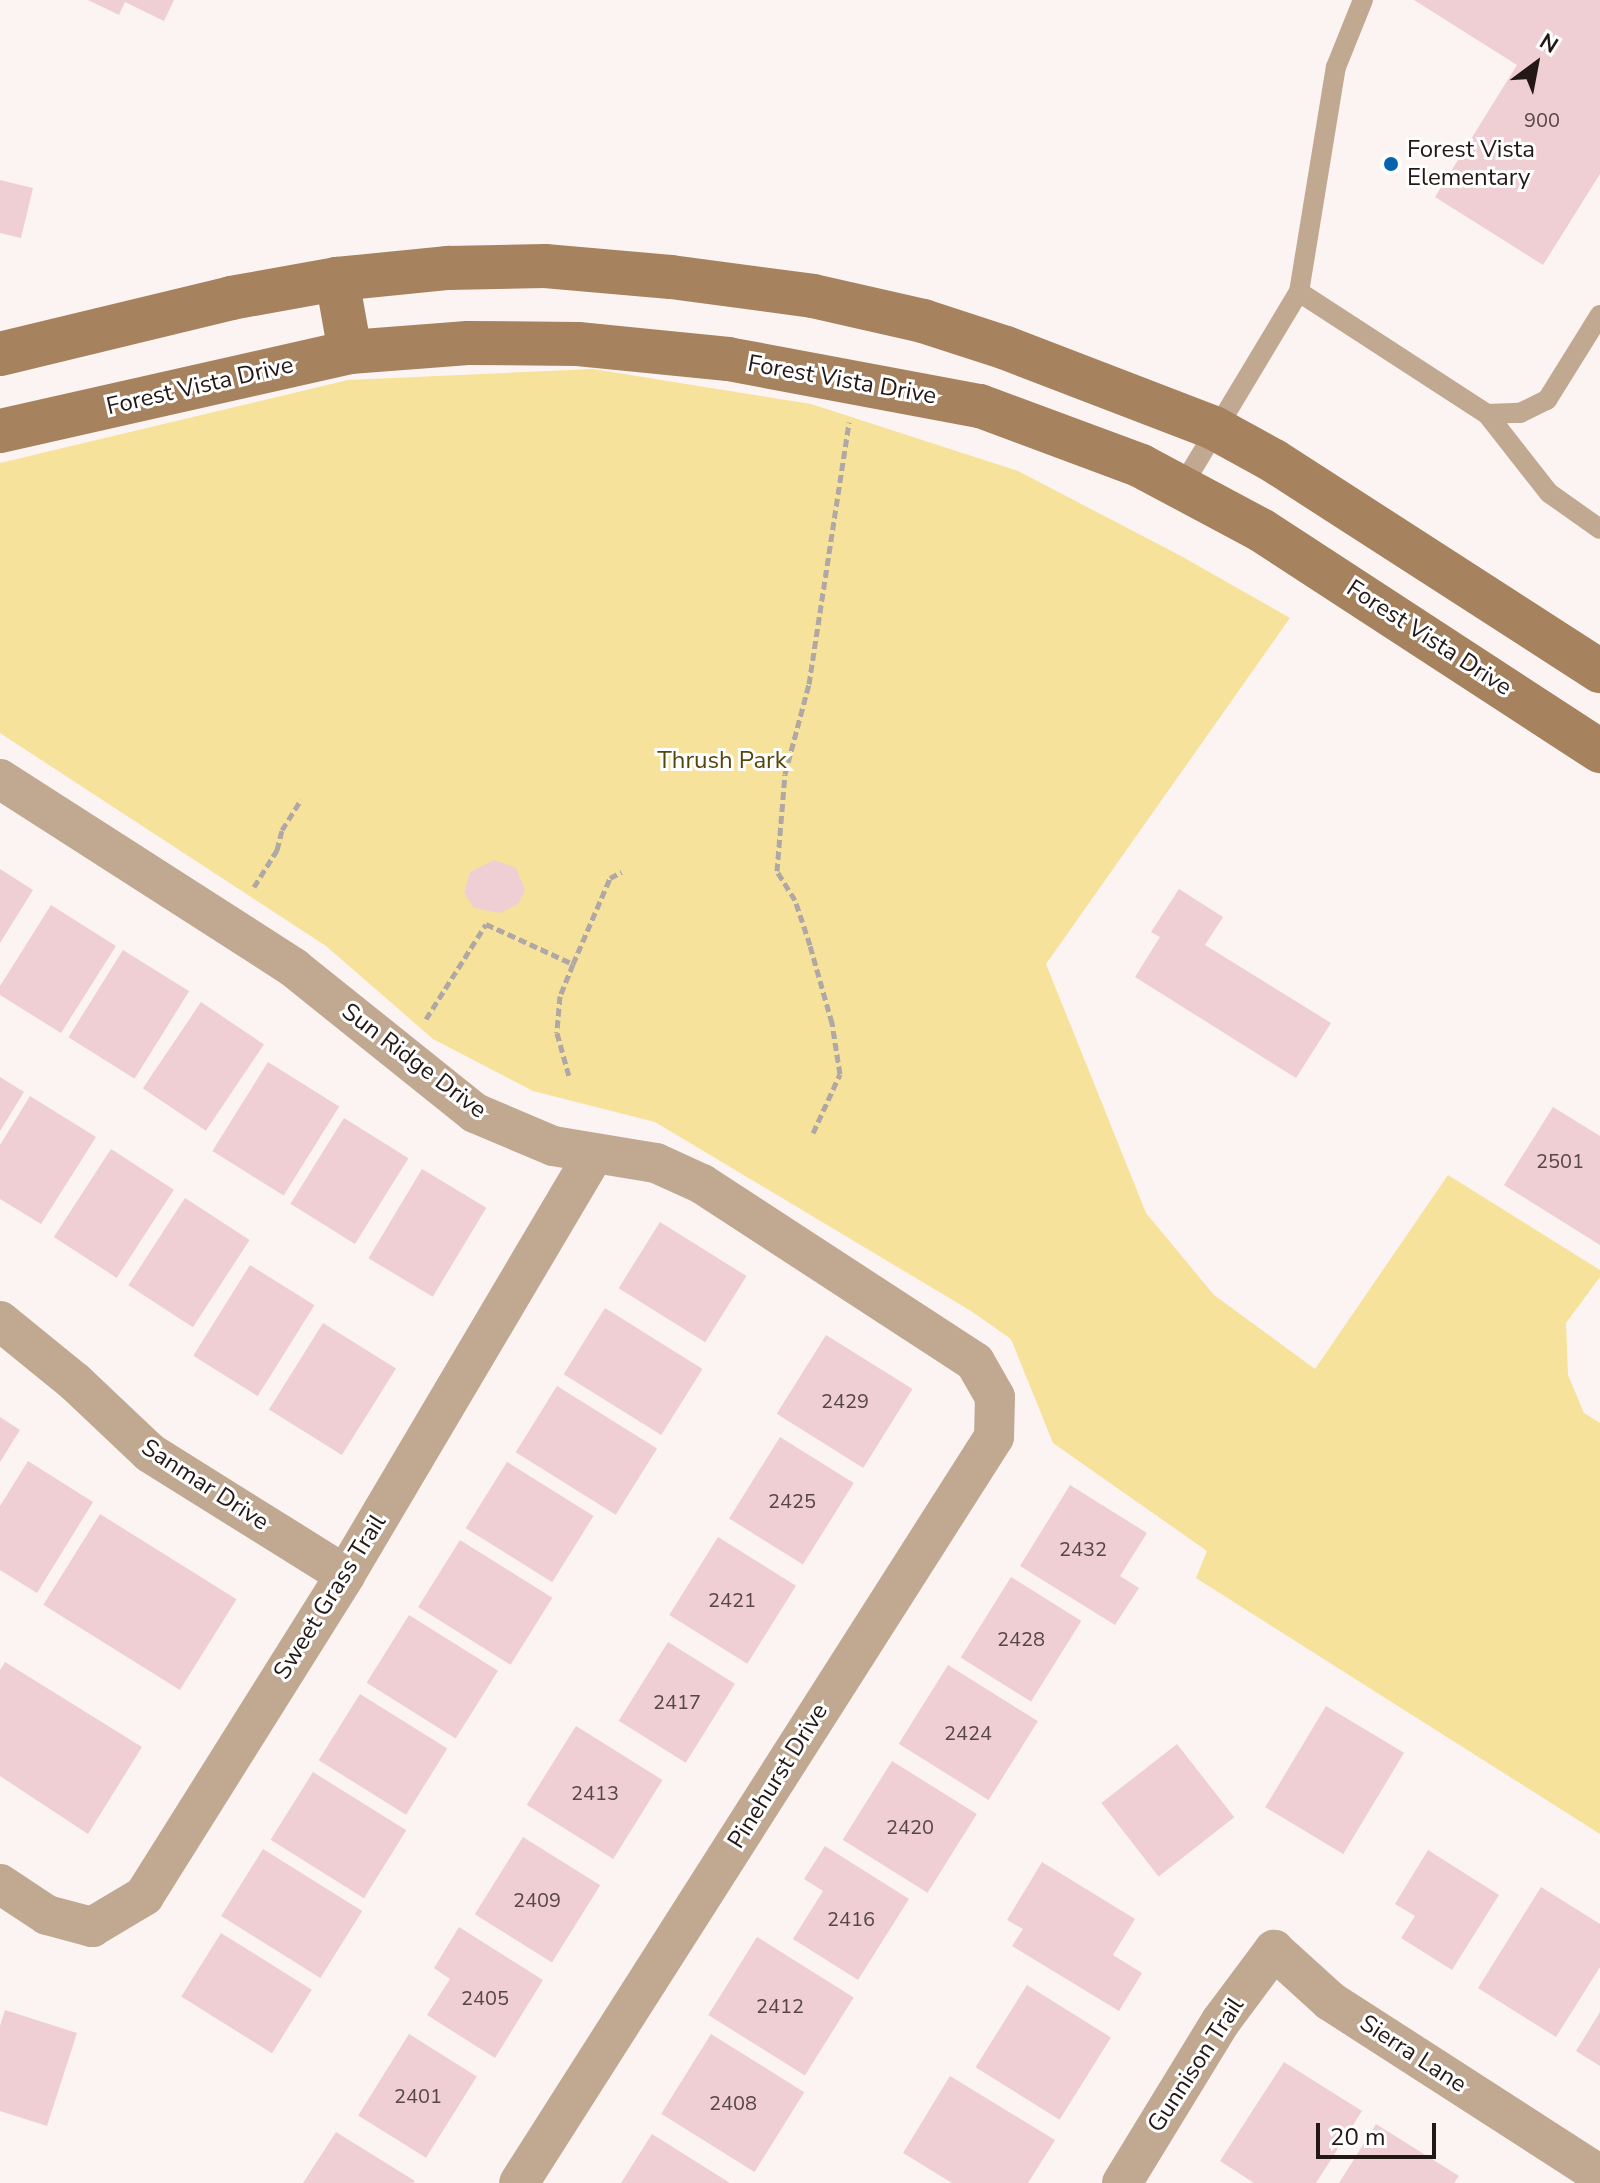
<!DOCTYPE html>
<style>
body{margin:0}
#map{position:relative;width:1600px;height:2183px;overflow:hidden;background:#fbf4f2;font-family:"Nunito Sans",sans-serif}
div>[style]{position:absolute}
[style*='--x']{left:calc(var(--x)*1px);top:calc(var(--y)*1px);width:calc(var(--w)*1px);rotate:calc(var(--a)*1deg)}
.green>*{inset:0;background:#f6e29a}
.building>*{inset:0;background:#efcfd4;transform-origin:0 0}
.path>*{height:5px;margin-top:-2.5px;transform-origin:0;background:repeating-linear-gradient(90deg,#b0a8a5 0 8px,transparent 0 12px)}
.service>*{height:20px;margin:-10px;padding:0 10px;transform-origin:10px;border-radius:10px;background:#c1a891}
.minor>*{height:40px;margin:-20px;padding:0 20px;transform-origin:20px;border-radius:20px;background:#c1a891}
.secondary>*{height:44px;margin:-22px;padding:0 22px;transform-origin:22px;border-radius:22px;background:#a6825f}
.dots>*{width:22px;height:22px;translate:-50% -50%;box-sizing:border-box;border:4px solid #fff;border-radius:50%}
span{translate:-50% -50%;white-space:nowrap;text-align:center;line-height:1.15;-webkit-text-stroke:6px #fff;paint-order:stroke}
.number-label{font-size:20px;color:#564645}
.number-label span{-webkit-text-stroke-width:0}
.poi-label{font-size:24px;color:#231815}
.left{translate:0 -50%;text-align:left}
.street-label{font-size:24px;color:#231815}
.park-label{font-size:24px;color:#55470b}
.north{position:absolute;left:1496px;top:24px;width:80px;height:80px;-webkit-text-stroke:6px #fff;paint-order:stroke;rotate:32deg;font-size:22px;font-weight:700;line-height:32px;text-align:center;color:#231815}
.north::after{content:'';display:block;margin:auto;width:28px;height:36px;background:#231815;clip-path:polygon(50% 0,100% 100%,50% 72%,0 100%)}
.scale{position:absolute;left:1316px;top:2123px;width:120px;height:36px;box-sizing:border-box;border:4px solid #231815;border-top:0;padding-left:10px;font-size:24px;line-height:28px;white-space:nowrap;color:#231815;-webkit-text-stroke:6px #fff;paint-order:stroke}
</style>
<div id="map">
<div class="green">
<i style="clip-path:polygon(593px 369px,811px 404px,1018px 471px,1181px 556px,1290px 618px,1046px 964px,1146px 1213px,1214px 1295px,1315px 1369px,1448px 1175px,1600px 1270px,1600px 1277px,1566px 1323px,1568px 1375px,1584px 1413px,1600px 1423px,1600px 1834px,1196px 1578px,1207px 1551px,1053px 1443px,1011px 1339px,971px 1311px,655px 1122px,533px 1091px,433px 1039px,326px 946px,0 733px,0 463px,348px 380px)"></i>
</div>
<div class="building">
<i style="clip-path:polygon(88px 0,174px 0,164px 21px,125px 2px,119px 15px)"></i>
<i style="clip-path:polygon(1414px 0,1600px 0,1600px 174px,1543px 265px,1435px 197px,1517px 65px)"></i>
<i style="clip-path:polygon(0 180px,33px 188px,21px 238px,0 233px)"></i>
<i style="clip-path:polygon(494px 860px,516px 868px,525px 890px,519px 903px,501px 913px,474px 908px,464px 893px,470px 872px)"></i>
<i style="clip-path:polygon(0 869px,33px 890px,0 943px)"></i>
<i style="clip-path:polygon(1179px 889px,1223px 917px,1205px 945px,1331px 1023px,1296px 1078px,1135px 977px,1160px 937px,1151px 932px)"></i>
<i style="clip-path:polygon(51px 905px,116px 946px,61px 1033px,0 995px,0 986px)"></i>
<i style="left:123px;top:950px;width:78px;height:103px;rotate:32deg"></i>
<i style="left:201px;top:1002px;width:76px;height:104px;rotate:34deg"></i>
<i style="left:268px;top:1062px;width:84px;height:105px;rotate:32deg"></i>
<i style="clip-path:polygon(0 1077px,24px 1092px,0 1131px)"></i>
<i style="clip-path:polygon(30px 1096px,96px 1137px,41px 1224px,0 1199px,0 1145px)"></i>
<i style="clip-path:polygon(1553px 1107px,1600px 1136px,1600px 1245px,1504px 1185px)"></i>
<i style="left:344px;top:1118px;width:76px;height:101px;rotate:32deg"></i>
<i style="left:111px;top:1149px;width:75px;height:105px;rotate:33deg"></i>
<i style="left:422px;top:1169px;width:75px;height:104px;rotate:31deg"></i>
<i style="left:185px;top:1198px;width:77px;height:104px;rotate:33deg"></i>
<i style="left:660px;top:1222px;width:102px;height:78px;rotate:32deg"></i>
<i style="left:250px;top:1265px;width:76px;height:107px;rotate:32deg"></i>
<i style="left:605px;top:1308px;width:115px;height:78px;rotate:32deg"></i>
<i style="left:323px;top:1323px;width:86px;height:102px;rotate:32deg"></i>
<i style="left:826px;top:1335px;width:102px;height:93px;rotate:32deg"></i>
<i style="left:557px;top:1386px;width:118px;height:78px;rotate:32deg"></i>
<i style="clip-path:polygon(0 1417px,20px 1430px,0 1462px)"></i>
<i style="left:780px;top:1437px;width:87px;height:96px;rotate:32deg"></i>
<i style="clip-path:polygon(28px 1461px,93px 1502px,37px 1593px,0 1570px,0 1506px)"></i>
<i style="left:507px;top:1462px;width:102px;height:78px;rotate:32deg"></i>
<i style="clip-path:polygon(1070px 1485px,1147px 1533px,1120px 1576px,1139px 1588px,1115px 1625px,1020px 1566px)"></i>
<i style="left:100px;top:1514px;width:161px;height:107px;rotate:32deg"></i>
<i style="left:718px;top:1537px;width:92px;height:92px;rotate:32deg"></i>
<i style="left:460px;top:1540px;width:109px;height:79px;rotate:32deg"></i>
<i style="left:1011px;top:1577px;width:83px;height:95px;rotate:32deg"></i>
<i style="left:409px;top:1615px;width:105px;height:80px;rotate:32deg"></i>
<i style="left:668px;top:1642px;width:79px;height:93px;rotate:32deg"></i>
<i style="clip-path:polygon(5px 1662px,142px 1747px,88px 1834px,0 1776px,0 1670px)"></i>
<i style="left:948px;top:1665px;width:106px;height:93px;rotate:32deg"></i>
<i style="left:360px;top:1694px;width:103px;height:78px;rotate:32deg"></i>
<i style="left:1326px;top:1706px;width:91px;height:118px;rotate:31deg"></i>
<i style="left:576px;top:1726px;width:102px;height:93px;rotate:32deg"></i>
<i style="left:1177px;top:1744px;width:93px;height:96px;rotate:52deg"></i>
<i style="left:892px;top:1761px;width:100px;height:93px;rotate:32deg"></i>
<i style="left:313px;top:1772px;width:110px;height:80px;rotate:32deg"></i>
<i style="left:523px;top:1837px;width:91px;height:91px;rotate:32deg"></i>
<i style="clip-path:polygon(825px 1846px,909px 1899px,858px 1980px,793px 1939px,823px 1891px,804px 1879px)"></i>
<i style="left:263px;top:1849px;width:117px;height:79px;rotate:32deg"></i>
<i style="clip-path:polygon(1428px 1850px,1499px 1895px,1452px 1970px,1401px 1938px,1415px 1916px,1395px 1904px)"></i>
<i style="clip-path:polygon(1042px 1862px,1135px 1919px,1113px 1955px,1142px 1973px,1119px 2011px,1012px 1946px,1023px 1929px,1007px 1920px)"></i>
<i style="clip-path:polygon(1541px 1887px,1600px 1924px,1600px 1967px,1556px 2037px,1478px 1988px)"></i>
<i style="clip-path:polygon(459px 1927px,543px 1980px,495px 2058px,427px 2015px,450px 1979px,434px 1968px)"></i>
<i style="left:221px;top:1933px;width:107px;height:75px;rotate:32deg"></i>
<i style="left:757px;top:1937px;width:114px;height:92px;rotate:32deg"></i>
<i style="left:1027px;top:1985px;width:99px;height:97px;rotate:32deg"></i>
<i style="clip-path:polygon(5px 2010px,77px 2033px,47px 2126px,0 2111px,0 2026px)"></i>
<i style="clip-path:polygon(1600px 2012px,1600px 2066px,1576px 2051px)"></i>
<i style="left:409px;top:2034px;width:80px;height:96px;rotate:32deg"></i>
<i style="left:711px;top:2034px;width:110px;height:94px;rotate:32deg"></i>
<i style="clip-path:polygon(1284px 2062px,1362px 2111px,1316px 2183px,1254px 2183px,1220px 2161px)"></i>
<i style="clip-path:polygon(950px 2076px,1055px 2140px,1028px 2183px,952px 2183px,903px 2153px)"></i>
<i style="clip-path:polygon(1376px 2124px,1459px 2176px,1454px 2183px,1339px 2183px)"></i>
<i style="clip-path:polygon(336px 2132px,415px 2181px,413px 2183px,303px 2183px)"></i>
<i style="clip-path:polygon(652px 2134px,730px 2183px,621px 2183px)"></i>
</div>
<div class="path">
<i style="--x:254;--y:887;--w:44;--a:-58.1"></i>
<i style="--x:277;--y:850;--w:21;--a:-76"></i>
<i style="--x:282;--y:830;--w:36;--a:-58"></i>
<i style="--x:573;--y:964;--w:94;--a:-66.7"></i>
<i style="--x:610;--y:878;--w:13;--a:-27"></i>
<i style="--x:426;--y:1019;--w:112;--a:-57.7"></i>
<i style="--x:486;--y:924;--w:96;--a:24.7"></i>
<i style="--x:573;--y:964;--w:35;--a:112"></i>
<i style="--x:560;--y:996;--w:37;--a:95"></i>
<i style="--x:557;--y:1033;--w:45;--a:74.4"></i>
<i style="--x:813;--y:1133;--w:65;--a:-65.4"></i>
<i style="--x:840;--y:1074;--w:52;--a:-98.9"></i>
<i style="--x:832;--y:1023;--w:81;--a:-105.8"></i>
<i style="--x:810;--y:945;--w:47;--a:-108.4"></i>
<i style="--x:795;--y:900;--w:34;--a:-122"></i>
<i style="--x:777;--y:871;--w:97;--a:-85.3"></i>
<i style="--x:785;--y:774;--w:93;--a:-75.1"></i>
<i style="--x:809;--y:684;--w:265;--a:-81.3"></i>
</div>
<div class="service">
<i style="--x:1299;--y:292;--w:228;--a:-80.7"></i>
<i style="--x:1336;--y:67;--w:72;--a:-68.1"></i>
<i style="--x:1487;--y:414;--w:33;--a:-2"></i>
<i style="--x:1520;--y:413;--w:30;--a:-26"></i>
<i style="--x:1547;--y:400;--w:100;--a:-58.1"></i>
<i style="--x:1181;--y:488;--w:229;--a:-59"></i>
<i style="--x:1299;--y:292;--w:224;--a:33"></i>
<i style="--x:1487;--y:414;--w:100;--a:51.9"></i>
<i style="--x:1549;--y:493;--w:62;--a:35.2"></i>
</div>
<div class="minor">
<i style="--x:0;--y:779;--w:350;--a:32.7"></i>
<i style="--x:294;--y:968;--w:232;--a:38.7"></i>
<i style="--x:475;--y:1113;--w:85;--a:22.9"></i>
<i style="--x:553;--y:1146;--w:104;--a:9.4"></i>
<i style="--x:656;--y:1163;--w:51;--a:24.5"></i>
<i style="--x:702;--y:1184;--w:326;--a:33.1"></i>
<i style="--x:975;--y:1362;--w:40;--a:60.3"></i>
<i style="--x:995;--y:1397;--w:40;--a:91.4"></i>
<i style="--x:994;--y:1437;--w:884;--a:122.49"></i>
<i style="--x:0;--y:1321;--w:97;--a:39.1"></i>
<i style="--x:75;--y:1382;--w:103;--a:43.4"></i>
<i style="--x:150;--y:1453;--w:230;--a:32"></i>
<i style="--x:0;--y:1884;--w:56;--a:33.4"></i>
<i style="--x:47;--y:1915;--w:47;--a:14.9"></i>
<i style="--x:92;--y:1927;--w:61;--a:-30.8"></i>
<i style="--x:144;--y:1896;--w:379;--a:-57.9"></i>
<i style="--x:345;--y:1575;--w:490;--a:-59.4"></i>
<i style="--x:1122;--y:2183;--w:190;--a:-58.6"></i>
<i style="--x:1221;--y:2021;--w:89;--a:-53.3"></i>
<i style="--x:1274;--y:1950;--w:76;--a:42.3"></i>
<i style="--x:1330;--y:2001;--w:321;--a:32.8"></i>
</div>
<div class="secondary">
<i style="--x:337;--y:279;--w:74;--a:79.9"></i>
<i style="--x:0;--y:354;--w:238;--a:-13.6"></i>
<i style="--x:231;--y:298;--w:108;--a:-10.2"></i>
<i style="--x:337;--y:279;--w:112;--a:-5.7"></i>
<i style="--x:448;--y:268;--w:97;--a:-1.2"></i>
<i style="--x:545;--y:266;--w:126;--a:5"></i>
<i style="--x:671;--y:277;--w:143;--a:7.6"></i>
<i style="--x:813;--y:296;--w:113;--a:12.8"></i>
<i style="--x:923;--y:321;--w:87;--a:18"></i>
<i style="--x:1006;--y:348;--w:223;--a:21"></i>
<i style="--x:1214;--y:428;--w:68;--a:28.8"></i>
<i style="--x:1274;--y:461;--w:388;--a:32.8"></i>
<i style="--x:0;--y:431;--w:359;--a:-12.7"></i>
<i style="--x:350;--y:352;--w:118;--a:-4.4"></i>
<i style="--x:468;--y:343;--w:110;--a:0.5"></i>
<i style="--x:578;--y:344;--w:151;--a:5.7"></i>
<i style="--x:728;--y:359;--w:256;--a:10.6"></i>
<i style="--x:980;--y:406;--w:172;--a:20.4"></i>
<i style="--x:1141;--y:466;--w:136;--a:28.1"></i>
<i style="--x:1261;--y:530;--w:405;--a:33.1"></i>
</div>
<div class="dots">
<i style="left:1391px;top:164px;background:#0563b0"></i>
</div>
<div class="number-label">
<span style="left:1542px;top:120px">900</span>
<span style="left:1560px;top:1161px">2501</span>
<span style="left:845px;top:1401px">2429</span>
<span style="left:792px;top:1501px">2425</span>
<span style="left:1083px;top:1549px">2432</span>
<span style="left:732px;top:1600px">2421</span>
<span style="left:1021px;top:1639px">2428</span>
<span style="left:677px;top:1702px">2417</span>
<span style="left:968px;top:1733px">2424</span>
<span style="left:595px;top:1793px">2413</span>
<span style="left:910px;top:1827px">2420</span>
<span style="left:537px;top:1900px">2409</span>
<span style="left:851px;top:1919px">2416</span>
<span style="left:485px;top:1998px">2405</span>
<span style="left:780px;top:2006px">2412</span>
<span style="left:418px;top:2096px">2401</span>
<span style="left:733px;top:2103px">2408</span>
</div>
<div class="poi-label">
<span class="left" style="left:1407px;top:164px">Forest Vista<br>Elementary</span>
</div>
<div class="street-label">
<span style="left:842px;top:380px;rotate:10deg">Forest Vista Drive</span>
<span style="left:200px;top:386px;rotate:-13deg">Forest Vista Drive</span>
<span style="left:1429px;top:638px;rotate:33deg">Forest Vista Drive</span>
<span style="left:414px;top:1061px;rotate:37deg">Sun Ridge Drive</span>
<span style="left:205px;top:1485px;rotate:33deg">Sanmar Drive</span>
<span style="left:330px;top:1597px;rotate:-58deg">Sweet Grass Trail</span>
<span style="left:778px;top:1776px;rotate:-58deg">Pinehurst Drive</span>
<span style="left:1413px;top:2054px;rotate:33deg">Sierra Lane</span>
<span style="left:1196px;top:2065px;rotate:-57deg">Gunnison Trail</span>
</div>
<div class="park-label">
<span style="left:722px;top:761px">Thrush Park</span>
</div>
<div class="north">N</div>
<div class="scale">20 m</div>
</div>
